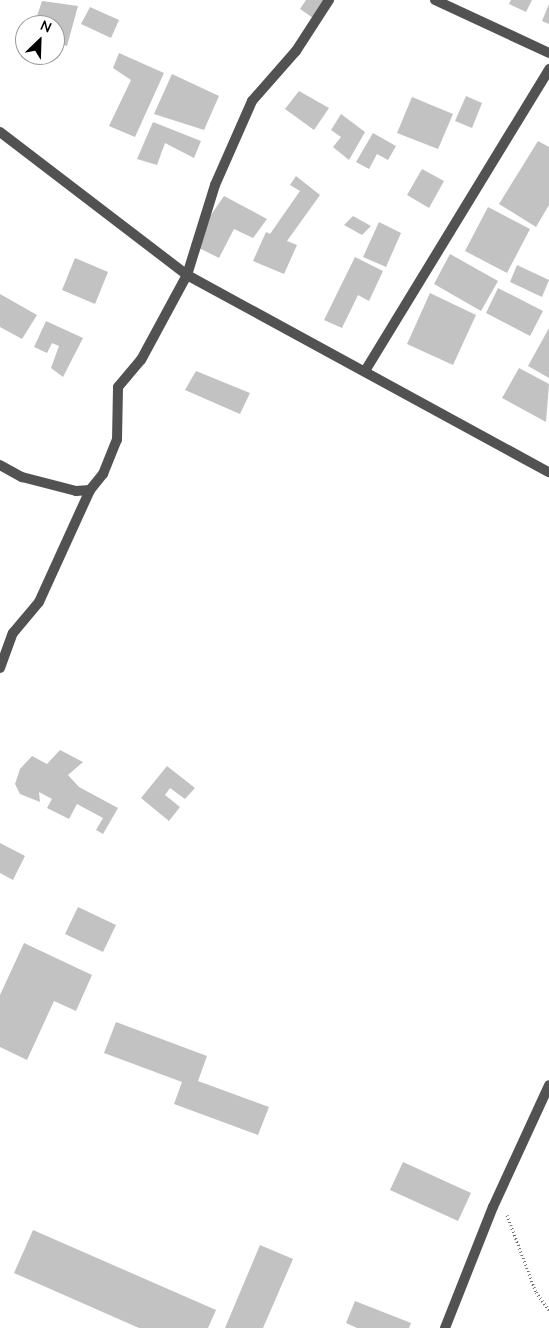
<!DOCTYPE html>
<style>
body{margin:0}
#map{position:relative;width:549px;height:1328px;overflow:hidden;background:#fff;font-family:"Nunito Sans",sans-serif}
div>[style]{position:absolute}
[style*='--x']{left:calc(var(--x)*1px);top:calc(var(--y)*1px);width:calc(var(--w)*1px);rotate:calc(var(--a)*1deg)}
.building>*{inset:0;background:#c2c2c2}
.path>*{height:3px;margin-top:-1.5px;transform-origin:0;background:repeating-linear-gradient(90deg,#747474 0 1px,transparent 0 3.5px)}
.minor>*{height:10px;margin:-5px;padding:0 5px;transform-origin:5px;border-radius:5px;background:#525252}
span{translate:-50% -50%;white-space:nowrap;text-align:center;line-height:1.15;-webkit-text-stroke:5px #fff;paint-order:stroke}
.north{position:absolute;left:15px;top:15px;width:50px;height:50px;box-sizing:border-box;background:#fff;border:1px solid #999;border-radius:50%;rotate:24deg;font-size:14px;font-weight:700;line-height:20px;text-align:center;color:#000}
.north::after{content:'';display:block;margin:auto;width:18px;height:22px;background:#000;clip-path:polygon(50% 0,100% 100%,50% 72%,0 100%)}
</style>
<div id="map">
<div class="building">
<i style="clip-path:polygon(306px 0,324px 0,313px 18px,300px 9px)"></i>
<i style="clip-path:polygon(511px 0,532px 0,526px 12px,509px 4px)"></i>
<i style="clip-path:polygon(42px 1px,78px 6px,67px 46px,55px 43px,55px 25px,35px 22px)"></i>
<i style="clip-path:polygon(549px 4px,549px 24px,542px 21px)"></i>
<i style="clip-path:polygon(90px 7px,119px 20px,111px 38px,81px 24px)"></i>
<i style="clip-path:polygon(119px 53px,164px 73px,135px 137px,109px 126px,131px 80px,113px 68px)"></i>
<i style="clip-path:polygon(172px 74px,219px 96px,204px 130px,154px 114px)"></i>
<i style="clip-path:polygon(299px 91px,329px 108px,314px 130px,285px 109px)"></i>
<i style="clip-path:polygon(466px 96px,482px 103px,472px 128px,455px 121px)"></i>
<i style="clip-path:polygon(412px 97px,453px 114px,438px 149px,397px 133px)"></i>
<i style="clip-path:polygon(341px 114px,365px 132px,349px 160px,333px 147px,341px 137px,331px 130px)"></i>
<i style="clip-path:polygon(153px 122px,201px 141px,194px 158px,165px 143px,157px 165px,137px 159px)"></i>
<i style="clip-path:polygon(373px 133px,396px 146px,388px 160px,377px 154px,369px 169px,356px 162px)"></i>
<i style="clip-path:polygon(538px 141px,549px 147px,549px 205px,536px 227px,499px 204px)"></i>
<i style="clip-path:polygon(422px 169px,444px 181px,429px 208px,407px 195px)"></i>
<i style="clip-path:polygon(296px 176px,320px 195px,287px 241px,297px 245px,284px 274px,253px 261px,266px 232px,270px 234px,300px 191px,290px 185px)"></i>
<i style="clip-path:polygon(224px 196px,267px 219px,253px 238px,234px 229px,219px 258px,191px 244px)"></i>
<i style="clip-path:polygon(488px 207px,530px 229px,507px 273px,465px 251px)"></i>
<i style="clip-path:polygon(353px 216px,371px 226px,362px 235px,344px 225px)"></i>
<i style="clip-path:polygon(379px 222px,401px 233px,386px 267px,363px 257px)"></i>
<i style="clip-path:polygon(450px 254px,498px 281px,481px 311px,434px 284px)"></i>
<i style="clip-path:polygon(355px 257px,383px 271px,369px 301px,358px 295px,342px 328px,324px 320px)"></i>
<i style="clip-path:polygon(75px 258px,108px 272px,95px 304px,62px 290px)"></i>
<i style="clip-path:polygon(517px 265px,549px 280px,542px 297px,510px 282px)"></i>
<i style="clip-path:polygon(498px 288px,543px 311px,530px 336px,486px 313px)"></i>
<i style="clip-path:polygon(430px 293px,476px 315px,453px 365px,407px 344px)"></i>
<i style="clip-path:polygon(0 294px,37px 315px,22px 339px,0 327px)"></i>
<i style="clip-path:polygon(46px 321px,83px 338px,63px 377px,51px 368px,59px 346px,52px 343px,47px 353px,34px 347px)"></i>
<i style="clip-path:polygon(549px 328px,549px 378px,528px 366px)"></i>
<i style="clip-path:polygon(519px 368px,549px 384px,546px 422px,502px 398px)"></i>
<i style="clip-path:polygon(196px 371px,250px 393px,240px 414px,185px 390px)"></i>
<i style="clip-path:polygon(60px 750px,83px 762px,68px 775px,79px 787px,118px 808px,103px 834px,96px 830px,103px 818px,77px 804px,69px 819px,47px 808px,52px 799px,39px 792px,40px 802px,20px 794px,15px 784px,20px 769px,32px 756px,47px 764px)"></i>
<i style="clip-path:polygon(167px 766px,195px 788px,185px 799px,170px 788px,165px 795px,180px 807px,169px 821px,141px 798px)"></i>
<i style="clip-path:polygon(0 843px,25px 856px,13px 880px,0 873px)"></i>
<i style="clip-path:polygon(78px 907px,116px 925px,103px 952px,65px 934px)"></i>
<i style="clip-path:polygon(24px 943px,92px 975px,76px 1011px,54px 1001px,27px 1060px,0 1047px,0 995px)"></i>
<i style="clip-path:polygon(116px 1022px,207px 1056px,198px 1081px,269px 1107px,258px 1135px,174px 1104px,182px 1082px,104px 1053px)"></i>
<i style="clip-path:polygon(403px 1162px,471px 1193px,458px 1221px,390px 1190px)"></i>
<i style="clip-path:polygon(33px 1230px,216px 1310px,208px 1328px,139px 1328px,14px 1273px)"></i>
<i style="clip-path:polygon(260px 1245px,293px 1259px,263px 1328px,225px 1328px)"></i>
<i style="clip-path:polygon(355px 1301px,411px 1323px,409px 1328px,357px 1328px,346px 1323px)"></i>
</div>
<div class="path">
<i style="--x:507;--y:1215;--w:82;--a:69.4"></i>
<i style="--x:536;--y:1292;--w:22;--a:54"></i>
</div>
<div class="minor">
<i style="--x:435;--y:0;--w:126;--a:24.9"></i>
<i style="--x:0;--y:132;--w:235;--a:37.4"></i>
<i style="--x:187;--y:275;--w:412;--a:28.6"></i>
<i style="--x:365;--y:371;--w:354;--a:-58.6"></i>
<i style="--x:0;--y:465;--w:25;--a:29"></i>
<i style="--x:22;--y:477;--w:56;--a:14.5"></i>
<i style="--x:76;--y:491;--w:14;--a:-4"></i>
<i style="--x:0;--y:668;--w:37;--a:-70"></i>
<i style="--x:13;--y:633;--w:40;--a:-50"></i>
<i style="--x:39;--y:602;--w:123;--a:-65.5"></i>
<i style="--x:90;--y:490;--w:21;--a:-51"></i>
<i style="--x:103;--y:474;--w:37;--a:-68"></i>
<i style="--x:117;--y:440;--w:53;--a:-88.9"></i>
<i style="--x:118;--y:387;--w:35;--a:-50"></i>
<i style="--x:141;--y:360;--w:97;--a:-61.6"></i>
<i style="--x:187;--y:275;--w:94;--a:-72.7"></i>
<i style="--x:215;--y:185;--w:92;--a:-66.2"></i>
<i style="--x:252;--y:101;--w:67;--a:-48.7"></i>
<i style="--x:296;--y:51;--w:61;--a:-57.1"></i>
<i style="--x:445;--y:1328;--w:130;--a:-68.4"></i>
<i style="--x:493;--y:1207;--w:134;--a:-65.3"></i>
</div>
<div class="north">N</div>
</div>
